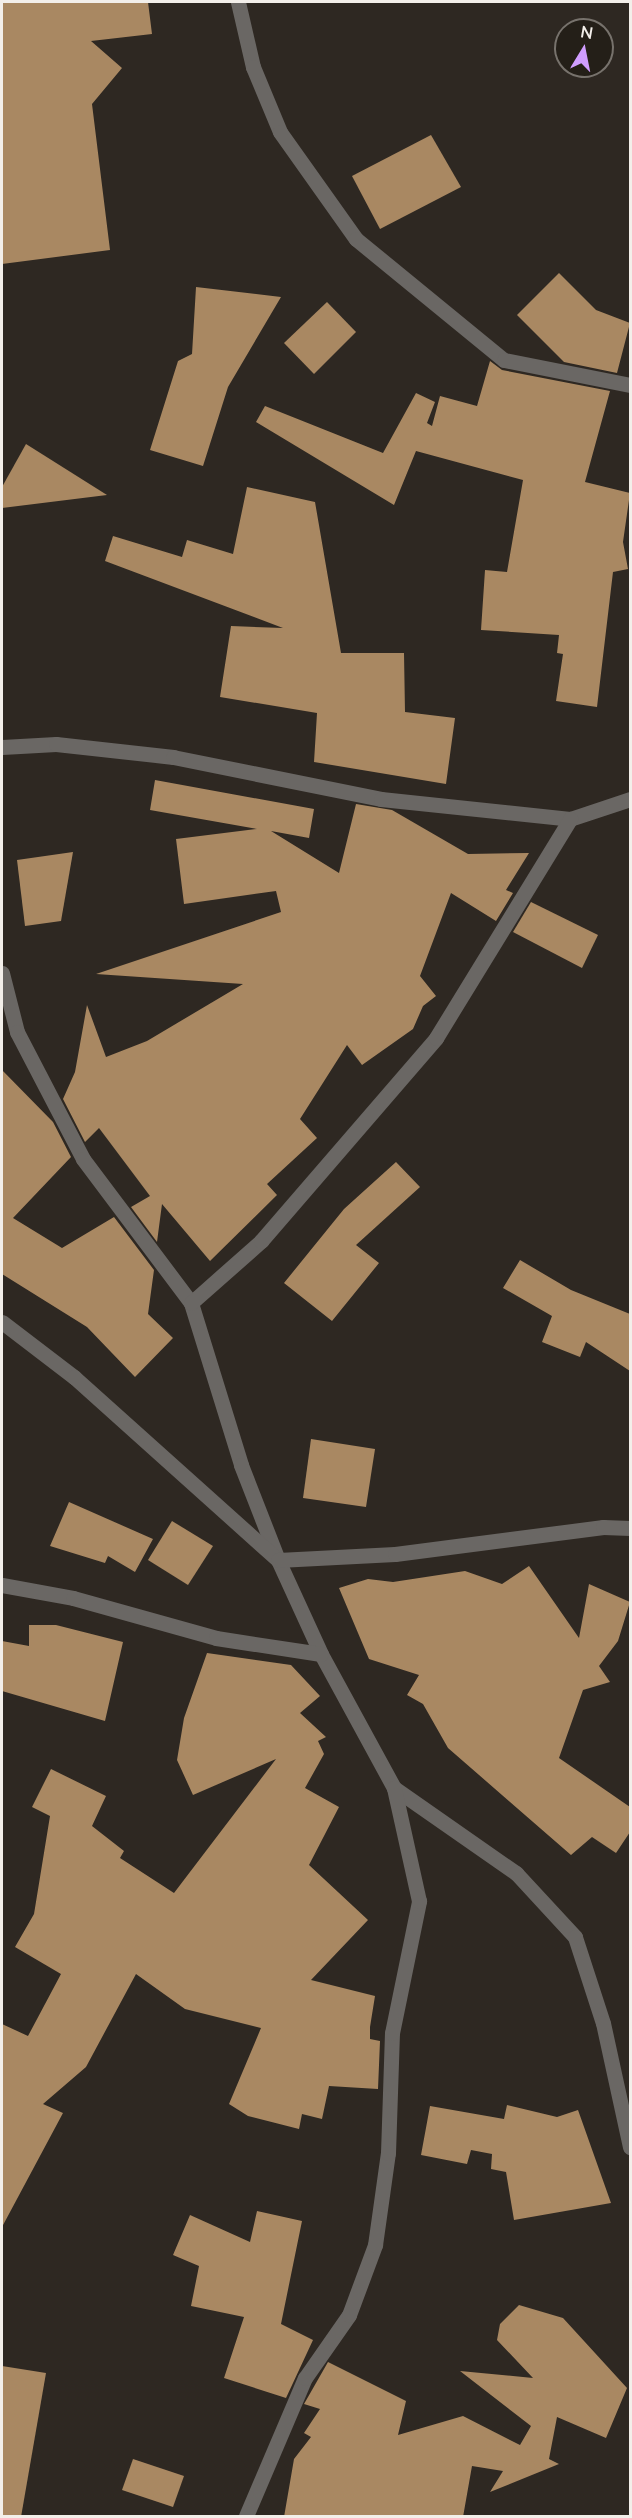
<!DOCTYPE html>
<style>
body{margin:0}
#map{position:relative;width:632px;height:2518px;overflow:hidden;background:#2e2822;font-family:Lato,sans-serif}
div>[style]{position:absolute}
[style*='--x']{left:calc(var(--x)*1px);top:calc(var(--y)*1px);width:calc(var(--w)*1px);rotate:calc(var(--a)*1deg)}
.building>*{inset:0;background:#a98862}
.minor>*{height:15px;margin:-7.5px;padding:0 7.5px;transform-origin:7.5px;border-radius:7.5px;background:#6a6764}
span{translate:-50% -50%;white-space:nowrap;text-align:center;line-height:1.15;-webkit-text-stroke:6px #241f18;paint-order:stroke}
.frame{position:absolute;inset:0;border:3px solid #f3efea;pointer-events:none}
.north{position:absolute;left:554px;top:18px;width:60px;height:60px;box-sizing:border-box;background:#241f18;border:2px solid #77726c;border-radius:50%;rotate:10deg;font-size:16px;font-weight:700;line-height:24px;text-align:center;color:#f3efea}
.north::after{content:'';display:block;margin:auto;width:21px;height:27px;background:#d09dff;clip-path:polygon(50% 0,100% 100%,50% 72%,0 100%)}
</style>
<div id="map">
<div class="building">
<i style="clip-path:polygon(2px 2px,148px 2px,152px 34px,91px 41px,122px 68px,92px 104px,110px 250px,2px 264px)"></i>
<i style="clip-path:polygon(431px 135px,461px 187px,380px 229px,352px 176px)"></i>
<i style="clip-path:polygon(559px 273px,596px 310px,630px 323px,617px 373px,564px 362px,517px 315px)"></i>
<i style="clip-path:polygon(196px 287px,281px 297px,228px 387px,203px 466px,150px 450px,178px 361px,192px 354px)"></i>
<i style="clip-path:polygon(327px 302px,356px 332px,314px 374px,284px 343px)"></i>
<i style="clip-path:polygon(490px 361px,502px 370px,610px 391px,585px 482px,630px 493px,623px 542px,628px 569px,613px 572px,597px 707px,556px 701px,563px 654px,557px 653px,559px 635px,481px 630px,485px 570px,507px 572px,523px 480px,416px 451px,394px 505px,256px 422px,265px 406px,383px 453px,416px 393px,435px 402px,427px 423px,432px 426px,440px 396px,477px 406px)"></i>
<i style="clip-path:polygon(26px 444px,107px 495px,2px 508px,2px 487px)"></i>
<i style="clip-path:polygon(247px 487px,315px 502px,341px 653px,404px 653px,405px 712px,455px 718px,446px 784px,314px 762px,317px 713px,220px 697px,231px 626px,283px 628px,105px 561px,113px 536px,182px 557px,187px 540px,233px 554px)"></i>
<i style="clip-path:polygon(155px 780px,314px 809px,309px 838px,271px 831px,339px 873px,356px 804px,392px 810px,468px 854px,529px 853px,506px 890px,513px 893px,496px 921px,451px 893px,420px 976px,436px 996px,423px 1006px,413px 1029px,362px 1065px,347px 1045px,300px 1119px,317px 1138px,267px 1184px,277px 1195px,210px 1261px,162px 1204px,157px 1242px,131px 1207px,150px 1196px,99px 1128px,85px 1142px,63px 1099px,75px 1072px,87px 1005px,106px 1057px,147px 1041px,243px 984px,96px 974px,281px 912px,276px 891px,184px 904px,176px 839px,257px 829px,150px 810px)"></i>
<i style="clip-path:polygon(73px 852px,61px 921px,25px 926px,17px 860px)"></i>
<i style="clip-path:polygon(531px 902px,598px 935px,582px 968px,513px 932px)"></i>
<i style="clip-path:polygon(2px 1070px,53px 1122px,71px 1157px,13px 1218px,62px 1248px,114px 1217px,154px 1270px,148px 1314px,173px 1338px,135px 1377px,87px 1327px,2px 1274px)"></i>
<i style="clip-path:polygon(396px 1162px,420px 1187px,356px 1245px,379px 1263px,332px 1321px,284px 1283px,344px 1209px)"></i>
<i style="clip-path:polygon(520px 1260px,571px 1290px,630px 1314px,630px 1371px,586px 1342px,580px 1357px,542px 1342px,552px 1316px,503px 1288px)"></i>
<i style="clip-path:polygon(311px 1439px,375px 1449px,366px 1507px,303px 1498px)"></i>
<i style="clip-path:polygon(69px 1502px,153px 1539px,135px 1572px,108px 1556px,105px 1563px,50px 1546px)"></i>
<i style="clip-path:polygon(172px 1521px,213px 1546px,188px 1585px,148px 1560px)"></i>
<i style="clip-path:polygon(529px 1566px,579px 1638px,589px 1584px,630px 1602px,618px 1641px,599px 1666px,610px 1682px,583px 1690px,559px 1758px,630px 1807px,630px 1832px,616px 1853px,592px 1837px,571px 1855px,448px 1748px,423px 1704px,407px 1695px,419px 1675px,369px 1659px,339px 1588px,368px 1579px,393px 1582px,465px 1571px,502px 1584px)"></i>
<i style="clip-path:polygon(29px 1625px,56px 1625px,123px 1642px,105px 1721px,2px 1691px,2px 1641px,29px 1646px)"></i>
<i style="clip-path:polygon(207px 1653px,291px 1665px,320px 1696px,300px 1713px,326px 1737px,318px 1741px,324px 1754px,305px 1788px,339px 1807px,309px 1865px,368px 1920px,311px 1980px,375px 1996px,370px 2027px,370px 2039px,380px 2041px,378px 2089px,329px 2086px,322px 2119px,302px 2114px,299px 2129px,248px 2116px,229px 2104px,261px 2028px,185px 2009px,136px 1974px,86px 2067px,43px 2104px,63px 2113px,2px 2227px,2px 2024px,28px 2036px,61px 1974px,15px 1947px,34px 1914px,50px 1816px,32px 1807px,51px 1769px,106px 1796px,92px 1826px,124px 1851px,120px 1858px,174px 1893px,276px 1759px,193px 1795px,177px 1760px,184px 1718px)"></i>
<i style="clip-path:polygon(507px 2105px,557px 2117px,578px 2110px,611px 2203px,514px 2220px,506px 2172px,491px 2169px,492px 2154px,471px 2150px,467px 2164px,421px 2155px,430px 2106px,504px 2119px)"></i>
<i style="clip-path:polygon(257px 2211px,302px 2221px,281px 2324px,313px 2340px,286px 2398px,224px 2378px,244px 2317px,191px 2306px,199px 2266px,173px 2255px,190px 2215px,250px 2242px)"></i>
<i style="clip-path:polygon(519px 2305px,563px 2318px,627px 2388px,606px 2438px,557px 2417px,549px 2459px,559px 2464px,490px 2492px,503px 2471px,472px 2466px,463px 2517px,284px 2517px,294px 2459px,311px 2437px,304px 2433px,320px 2409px,304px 2404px,328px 2362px,406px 2401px,398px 2435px,463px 2416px,520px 2445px,531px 2426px,460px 2371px,533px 2378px,497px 2340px,500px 2324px)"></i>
<i style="clip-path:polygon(2px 2366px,46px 2373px,21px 2517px,2px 2517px)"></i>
<i style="clip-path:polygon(133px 2459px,184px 2476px,173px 2507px,122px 2490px)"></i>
</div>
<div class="minor">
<i style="--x:238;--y:2;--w:67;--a:77"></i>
<i style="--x:253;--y:67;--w:70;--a:67.4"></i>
<i style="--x:280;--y:132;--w:131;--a:54.6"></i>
<i style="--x:356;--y:239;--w:191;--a:39.3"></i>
<i style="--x:504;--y:360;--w:128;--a:11.2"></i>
<i style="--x:2;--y:747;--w:54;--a:-3.2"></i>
<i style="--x:56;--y:744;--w:118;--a:6.3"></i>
<i style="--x:173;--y:757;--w:212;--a:11.4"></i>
<i style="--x:381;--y:799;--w:190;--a:6"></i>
<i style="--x:570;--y:819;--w:63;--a:-18.4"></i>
<i style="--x:2;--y:973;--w:61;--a:75.7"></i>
<i style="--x:17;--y:1032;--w:143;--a:62.5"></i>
<i style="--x:83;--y:1159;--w:180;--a:53.1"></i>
<i style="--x:191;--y:1303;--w:170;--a:72.8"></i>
<i style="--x:241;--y:1465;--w:102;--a:68.7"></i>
<i style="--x:278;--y:1560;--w:103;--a:65.4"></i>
<i style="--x:321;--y:1654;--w:153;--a:61.4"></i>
<i style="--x:394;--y:1788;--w:149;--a:34.9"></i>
<i style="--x:516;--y:1873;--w:87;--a:47.3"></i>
<i style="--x:575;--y:1937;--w:90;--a:72"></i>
<i style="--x:603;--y:2023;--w:127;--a:77.7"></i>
<i style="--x:191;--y:1303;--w:94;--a:-41.5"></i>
<i style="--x:261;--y:1241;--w:268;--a:-49.2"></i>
<i style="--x:436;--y:1038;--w:257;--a:-58.5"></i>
<i style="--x:2;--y:1322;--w:91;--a:37.4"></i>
<i style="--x:74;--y:1377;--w:274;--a:41.9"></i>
<i style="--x:278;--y:1560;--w:117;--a:-2.9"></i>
<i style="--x:395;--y:1554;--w:210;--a:-7.4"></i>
<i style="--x:603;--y:1527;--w:27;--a:2"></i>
<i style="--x:2;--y:1585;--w:72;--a:10.4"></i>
<i style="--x:73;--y:1598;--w:148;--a:15.6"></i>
<i style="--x:216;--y:1638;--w:106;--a:8.7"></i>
<i style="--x:246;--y:2516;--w:150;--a:-66.9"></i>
<i style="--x:305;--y:2378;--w:77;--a:-55.1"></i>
<i style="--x:349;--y:2315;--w:75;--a:-69.6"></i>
<i style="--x:375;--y:2245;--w:93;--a:-82"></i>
<i style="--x:388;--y:2153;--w:120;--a:-88.1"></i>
<i style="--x:392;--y:2033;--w:135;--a:-78.4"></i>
<i style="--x:419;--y:1901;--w:116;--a:-102.5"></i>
</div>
<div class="frame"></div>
<div class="north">N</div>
</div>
